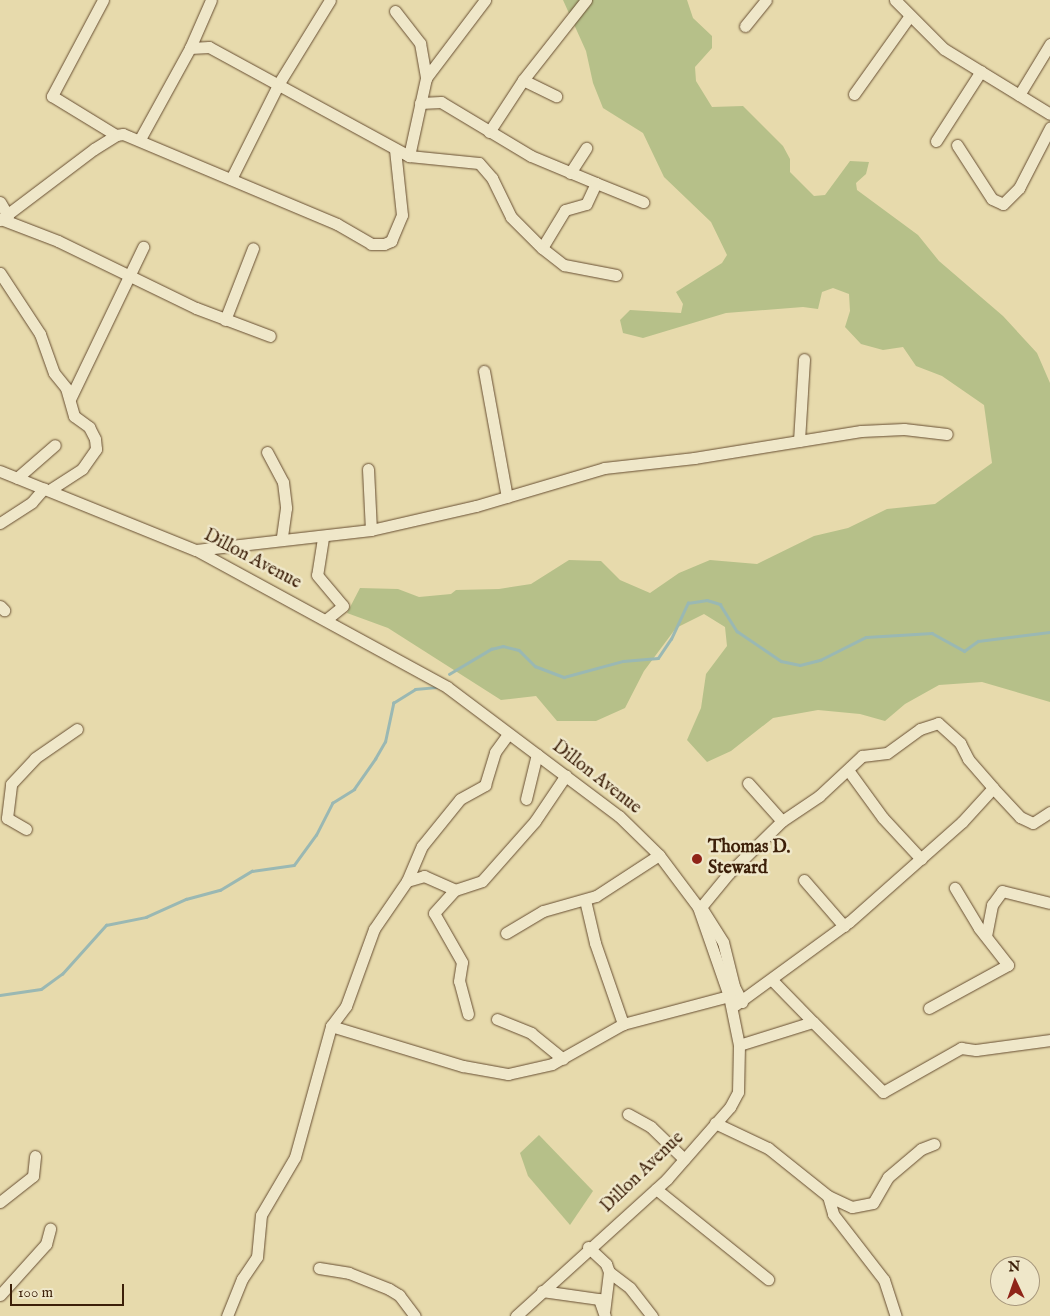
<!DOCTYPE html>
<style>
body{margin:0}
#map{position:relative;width:1050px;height:1316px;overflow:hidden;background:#e7daac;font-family:"IM FELL English",serif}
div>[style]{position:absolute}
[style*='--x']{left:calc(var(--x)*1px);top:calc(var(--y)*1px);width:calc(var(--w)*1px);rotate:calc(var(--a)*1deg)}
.green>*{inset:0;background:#b6c089}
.stream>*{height:2.5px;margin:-1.25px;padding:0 1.25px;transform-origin:1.25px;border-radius:1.25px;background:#9ab8b3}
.roads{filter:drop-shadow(0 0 1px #674e32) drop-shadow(0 0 1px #674e32)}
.minor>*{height:11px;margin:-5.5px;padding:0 5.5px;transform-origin:5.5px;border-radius:5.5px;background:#efe7c9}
.dots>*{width:14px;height:14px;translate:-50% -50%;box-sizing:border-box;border:2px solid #efe7c9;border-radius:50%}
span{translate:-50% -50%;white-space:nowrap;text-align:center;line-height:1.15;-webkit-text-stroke:5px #efe7c9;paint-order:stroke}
.street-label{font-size:18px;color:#3c1f09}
.poi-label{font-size:18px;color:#3c1f09;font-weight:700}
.left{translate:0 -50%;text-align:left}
.north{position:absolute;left:990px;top:1256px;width:50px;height:50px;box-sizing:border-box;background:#efe7c9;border:1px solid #a7977c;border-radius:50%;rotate:357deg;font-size:14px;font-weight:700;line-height:20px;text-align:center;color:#3c1f09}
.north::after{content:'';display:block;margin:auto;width:18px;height:22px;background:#8f2418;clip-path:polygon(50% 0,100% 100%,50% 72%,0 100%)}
.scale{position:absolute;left:10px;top:1284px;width:114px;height:22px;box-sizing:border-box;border:2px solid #3c1f09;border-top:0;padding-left:6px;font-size:15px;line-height:18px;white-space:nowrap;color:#3c1f09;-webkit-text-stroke:4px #efe7c9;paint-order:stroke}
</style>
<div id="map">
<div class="green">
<i style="clip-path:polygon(563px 0,687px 0,693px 18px,712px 36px,712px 48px,695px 67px,696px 81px,712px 107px,743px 106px,783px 146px,790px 159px,790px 172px,814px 196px,825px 195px,850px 161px,869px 162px,866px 174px,856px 183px,857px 190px,918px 235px,939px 261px,1003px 316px,1037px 353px,1050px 383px,1050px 702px,982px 682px,939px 685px,905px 704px,885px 721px,860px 714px,818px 710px,773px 718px,731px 751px,707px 762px,687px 740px,701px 708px,706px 674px,727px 646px,725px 627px,704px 614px,676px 628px,644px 671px,625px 708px,596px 721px,557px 721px,536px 696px,501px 700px,388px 628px,347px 613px,360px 588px,398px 589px,419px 597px,451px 594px,456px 590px,499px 589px,531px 584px,569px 560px,601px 561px,620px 580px,650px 593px,679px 573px,710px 560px,757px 564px,814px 536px,848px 528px,887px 509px,935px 504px,992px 463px,984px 405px,942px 376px,916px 366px,903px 347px,883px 350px,861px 344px,845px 327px,850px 311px,849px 294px,833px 288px,822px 292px,818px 309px,803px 307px,726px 313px,643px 338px,623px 333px,620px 320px,630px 310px,681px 313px,683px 304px,676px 292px,722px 263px,727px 255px,711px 222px,664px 177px,643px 133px,603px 108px,593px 83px,586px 51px)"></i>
<i style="clip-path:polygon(539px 1135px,593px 1191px,570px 1225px,528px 1176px,520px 1153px)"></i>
</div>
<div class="stream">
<i style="--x:449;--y:674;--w:49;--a:-30.8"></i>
<i style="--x:491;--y:649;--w:12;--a:-14"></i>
<i style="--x:503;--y:646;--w:16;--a:14"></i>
<i style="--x:519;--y:650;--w:23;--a:45"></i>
<i style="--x:535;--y:666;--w:31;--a:21"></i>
<i style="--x:564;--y:677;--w:61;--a:-15.2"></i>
<i style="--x:623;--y:661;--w:35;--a:-5"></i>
<i style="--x:658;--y:658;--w:23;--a:-56"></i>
<i style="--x:671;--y:639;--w:40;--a:-65"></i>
<i style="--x:688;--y:603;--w:19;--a:-9"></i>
<i style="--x:707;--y:600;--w:14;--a:17"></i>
<i style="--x:720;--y:604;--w:32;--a:58"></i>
<i style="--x:737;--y:631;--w:53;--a:34.3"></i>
<i style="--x:781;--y:661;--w:19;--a:12"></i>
<i style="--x:800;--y:665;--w:21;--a:-14"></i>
<i style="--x:820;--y:660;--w:51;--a:-26.6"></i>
<i style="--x:866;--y:637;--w:66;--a:-3.5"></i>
<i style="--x:932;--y:633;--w:37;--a:29"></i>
<i style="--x:964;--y:651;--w:17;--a:-36"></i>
<i style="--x:978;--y:641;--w:73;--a:-7.1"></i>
<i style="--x:0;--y:995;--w:41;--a:-8.3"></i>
<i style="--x:41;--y:989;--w:26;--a:-36"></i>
<i style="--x:62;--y:974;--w:66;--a:-48.1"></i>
<i style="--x:106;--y:925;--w:41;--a:-11.3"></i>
<i style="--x:146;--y:917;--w:44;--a:-24.2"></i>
<i style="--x:186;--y:899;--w:35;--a:-15"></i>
<i style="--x:220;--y:890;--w:37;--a:-31"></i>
<i style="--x:252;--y:871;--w:42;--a:-8.1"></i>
<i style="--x:294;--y:865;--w:37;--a:-54"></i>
<i style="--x:316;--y:835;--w:36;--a:-63"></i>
<i style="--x:332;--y:803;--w:26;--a:-32"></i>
<i style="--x:354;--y:789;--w:37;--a:-55"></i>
<i style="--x:375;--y:759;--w:20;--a:-60"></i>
<i style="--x:385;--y:742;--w:40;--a:-78"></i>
<i style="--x:393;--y:703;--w:26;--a:-32"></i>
<i style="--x:415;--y:689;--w:21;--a:-5"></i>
</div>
<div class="roads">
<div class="minor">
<i style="--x:103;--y:0;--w:109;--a:118"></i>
<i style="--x:52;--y:96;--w:75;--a:31.4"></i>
<i style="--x:895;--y:0;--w:69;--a:45"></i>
<i style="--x:944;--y:49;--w:124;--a:31.5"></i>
<i style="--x:395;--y:11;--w:41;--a:52"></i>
<i style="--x:420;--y:43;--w:36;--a:80"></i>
<i style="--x:745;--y:26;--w:33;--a:-51"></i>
<i style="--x:190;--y:48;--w:52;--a:-66.4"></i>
<i style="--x:523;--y:80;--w:37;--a:26"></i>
<i style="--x:854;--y:94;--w:95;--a:-54.5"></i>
<i style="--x:1019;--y:95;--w:60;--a:-58.7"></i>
<i style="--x:420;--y:103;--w:21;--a:-3"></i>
<i style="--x:441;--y:102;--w:105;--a:31"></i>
<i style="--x:531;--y:156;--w:70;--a:22.6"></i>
<i style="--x:596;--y:183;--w:23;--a:115"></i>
<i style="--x:586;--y:204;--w:22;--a:164"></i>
<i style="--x:565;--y:210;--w:44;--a:121.2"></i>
<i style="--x:489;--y:132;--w:62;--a:-56.8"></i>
<i style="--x:523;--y:80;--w:102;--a:-51.8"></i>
<i style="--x:140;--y:139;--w:104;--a:-61.2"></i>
<i style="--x:190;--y:48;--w:19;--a:-3"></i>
<i style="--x:209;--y:47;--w:228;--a:28.6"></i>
<i style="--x:409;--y:156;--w:70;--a:5.7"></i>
<i style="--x:479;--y:163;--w:20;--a:49"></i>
<i style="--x:492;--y:178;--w:43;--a:64"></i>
<i style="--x:511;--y:217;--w:44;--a:45"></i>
<i style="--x:542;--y:248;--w:28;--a:38"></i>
<i style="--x:564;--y:265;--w:53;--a:10.9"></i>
<i style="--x:936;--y:141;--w:83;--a:-57.3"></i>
<i style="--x:957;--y:145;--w:64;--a:57.1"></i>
<i style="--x:992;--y:199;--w:12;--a:24"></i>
<i style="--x:1003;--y:204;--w:23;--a:-45"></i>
<i style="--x:1019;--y:188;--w:68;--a:-62.7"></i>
<i style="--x:409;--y:156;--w:80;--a:-77.7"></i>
<i style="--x:426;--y:78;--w:98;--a:-52.9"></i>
<i style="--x:570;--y:173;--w:30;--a:-57"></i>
<i style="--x:231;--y:179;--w:107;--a:-63.4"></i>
<i style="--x:279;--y:83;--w:97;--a:-58.4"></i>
<i style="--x:596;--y:183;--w:51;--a:22"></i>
<i style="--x:0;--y:202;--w:16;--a:60"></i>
<i style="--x:1;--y:219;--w:61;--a:21.1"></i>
<i style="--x:58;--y:241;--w:153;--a:25.9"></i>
<i style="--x:196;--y:308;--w:79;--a:20.7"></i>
<i style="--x:0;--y:220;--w:118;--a:-37.1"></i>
<i style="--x:94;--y:149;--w:26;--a:-32"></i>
<i style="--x:116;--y:135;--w:7;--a:-8"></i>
<i style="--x:123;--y:134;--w:232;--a:22.8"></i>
<i style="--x:337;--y:224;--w:39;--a:30"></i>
<i style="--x:371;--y:244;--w:13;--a:0"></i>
<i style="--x:384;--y:244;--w:8;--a:-23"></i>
<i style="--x:391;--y:241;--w:28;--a:-67"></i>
<i style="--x:402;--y:215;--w:66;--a:-96.1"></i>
<i style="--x:0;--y:273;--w:73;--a:56.7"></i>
<i style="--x:40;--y:334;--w:41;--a:70.3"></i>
<i style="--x:54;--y:373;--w:19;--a:51"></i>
<i style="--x:66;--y:388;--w:29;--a:74"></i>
<i style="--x:74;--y:416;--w:19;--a:36"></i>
<i style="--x:89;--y:427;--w:13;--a:63"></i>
<i style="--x:95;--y:439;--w:10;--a:84"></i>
<i style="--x:96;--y:449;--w:24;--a:125"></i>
<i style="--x:82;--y:469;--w:38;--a:147"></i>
<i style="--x:225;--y:320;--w:77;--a:-68.7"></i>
<i style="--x:484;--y:371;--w:128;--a:79.7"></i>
<i style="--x:70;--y:399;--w:169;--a:-64.3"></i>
<i style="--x:799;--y:441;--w:82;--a:-86.5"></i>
<i style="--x:267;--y:452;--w:34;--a:62"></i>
<i style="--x:283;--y:482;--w:26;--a:83"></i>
<i style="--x:286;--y:508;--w:30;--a:98"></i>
<i style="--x:368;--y:469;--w:61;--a:87.2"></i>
<i style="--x:0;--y:471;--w:211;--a:22"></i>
<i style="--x:196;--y:550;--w:286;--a:28.6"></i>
<i style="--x:447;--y:687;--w:215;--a:36.9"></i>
<i style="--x:619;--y:816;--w:56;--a:44.3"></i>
<i style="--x:659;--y:855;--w:65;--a:53.1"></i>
<i style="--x:698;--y:907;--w:94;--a:70.8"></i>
<i style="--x:729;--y:996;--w:50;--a:78.5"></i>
<i style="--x:739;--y:1045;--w:47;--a:91.2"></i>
<i style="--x:738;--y:1092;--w:17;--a:118"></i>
<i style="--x:730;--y:1107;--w:96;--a:131.2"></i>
<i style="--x:667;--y:1179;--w:204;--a:137.8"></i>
<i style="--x:17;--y:478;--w:50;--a:-41"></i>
<i style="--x:0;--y:523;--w:38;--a:-33"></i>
<i style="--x:32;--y:502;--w:18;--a:-49"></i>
<i style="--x:323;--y:538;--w:37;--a:99"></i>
<i style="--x:317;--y:575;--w:40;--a:50"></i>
<i style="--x:343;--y:606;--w:22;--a:141"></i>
<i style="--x:196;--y:550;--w:176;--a:-6.5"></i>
<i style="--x:371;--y:530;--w:108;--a:-12.9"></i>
<i style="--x:476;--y:506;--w:134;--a:-16.5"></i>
<i style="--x:604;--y:468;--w:91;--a:-6.3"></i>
<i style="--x:694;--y:458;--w:169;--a:-9.2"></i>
<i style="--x:861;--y:431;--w:43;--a:-2.7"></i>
<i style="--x:904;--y:429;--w:43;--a:6.6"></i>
<i style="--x:0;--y:606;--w:6;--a:45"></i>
<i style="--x:848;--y:770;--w:59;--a:53.9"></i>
<i style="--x:883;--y:818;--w:56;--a:47.2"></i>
<i style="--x:748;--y:783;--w:51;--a:48.2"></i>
<i style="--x:526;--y:799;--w:46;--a:-76.3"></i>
<i style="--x:26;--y:829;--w:22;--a:-150"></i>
<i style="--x:7;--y:818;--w:34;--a:-83"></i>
<i style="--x:11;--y:784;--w:35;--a:-47"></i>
<i style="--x:35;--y:758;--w:51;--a:-34.6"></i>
<i style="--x:804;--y:880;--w:61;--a:49"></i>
<i style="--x:407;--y:881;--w:38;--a:-67"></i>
<i style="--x:422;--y:846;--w:60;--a:-51"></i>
<i style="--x:460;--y:799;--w:29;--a:-29"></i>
<i style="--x:485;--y:785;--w:34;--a:-73"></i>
<i style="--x:495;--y:752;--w:22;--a:-54"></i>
<i style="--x:585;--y:900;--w:44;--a:76.9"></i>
<i style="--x:595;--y:943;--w:86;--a:70.9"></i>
<i style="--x:506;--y:933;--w:43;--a:-30.7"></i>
<i style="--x:543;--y:911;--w:55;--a:-15.8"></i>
<i style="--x:596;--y:896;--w:75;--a:-33.1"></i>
<i style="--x:986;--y:936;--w:32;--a:-79"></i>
<i style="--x:992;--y:905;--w:17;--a:-54"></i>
<i style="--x:1002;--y:891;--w:49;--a:14"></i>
<i style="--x:772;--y:980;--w:59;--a:45.7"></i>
<i style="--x:742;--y:1002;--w:18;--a:-117"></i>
<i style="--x:734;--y:986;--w:45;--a:-104"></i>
<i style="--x:723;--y:942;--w:41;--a:-122.2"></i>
<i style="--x:701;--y:907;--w:44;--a:-50.5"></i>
<i style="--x:729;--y:873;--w:74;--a:-44.5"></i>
<i style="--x:782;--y:821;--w:45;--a:-34"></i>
<i style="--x:819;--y:796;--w:59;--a:-42.9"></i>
<i style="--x:862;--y:756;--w:25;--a:-7"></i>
<i style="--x:887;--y:753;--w:41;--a:-36"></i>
<i style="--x:920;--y:729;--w:19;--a:-18"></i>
<i style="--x:938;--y:723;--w:30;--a:42"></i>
<i style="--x:960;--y:743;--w:18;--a:63"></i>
<i style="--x:968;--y:759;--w:38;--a:49"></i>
<i style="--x:735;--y:1005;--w:141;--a:-36.1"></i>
<i style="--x:849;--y:922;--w:151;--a:-41.5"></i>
<i style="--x:962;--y:822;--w:46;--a:-47.6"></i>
<i style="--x:993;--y:788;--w:40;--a:47"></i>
<i style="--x:1020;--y:817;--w:14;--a:25"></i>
<i style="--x:1033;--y:823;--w:20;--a:-33"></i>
<i style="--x:929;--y:1008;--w:90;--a:-28.6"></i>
<i style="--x:1008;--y:965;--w:47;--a:-128.1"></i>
<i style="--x:979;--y:928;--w:47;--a:-121"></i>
<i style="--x:468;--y:1014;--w:34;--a:-105"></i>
<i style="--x:459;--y:981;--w:19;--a:-81"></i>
<i style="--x:462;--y:962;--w:56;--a:-119.7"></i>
<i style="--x:434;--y:913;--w:31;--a:-48"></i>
<i style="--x:455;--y:890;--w:28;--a:-18"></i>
<i style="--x:482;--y:881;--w:80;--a:-48.5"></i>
<i style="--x:535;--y:821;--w:55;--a:-56"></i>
<i style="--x:497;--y:1019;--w:37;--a:22"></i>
<i style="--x:531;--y:1033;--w:41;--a:39.1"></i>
<i style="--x:331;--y:1026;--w:138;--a:16.9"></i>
<i style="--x:463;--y:1066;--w:46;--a:10.1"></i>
<i style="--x:508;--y:1074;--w:45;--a:-12.8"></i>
<i style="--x:552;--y:1064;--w:81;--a:-29.4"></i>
<i style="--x:623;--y:1024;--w:110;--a:-14.8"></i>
<i style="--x:739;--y:1045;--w:77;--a:-17.3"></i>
<i style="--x:813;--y:1022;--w:99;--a:45"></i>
<i style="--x:883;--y:1092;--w:90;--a:-29.4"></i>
<i style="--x:961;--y:1048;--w:15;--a:8"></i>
<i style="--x:976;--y:1050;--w:75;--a:-7.7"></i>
<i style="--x:628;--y:1114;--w:26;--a:29"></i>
<i style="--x:651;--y:1127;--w:46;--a:44.1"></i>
<i style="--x:715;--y:1123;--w:59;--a:25.3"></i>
<i style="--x:768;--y:1148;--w:77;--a:38.7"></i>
<i style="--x:828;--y:1196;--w:19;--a:74"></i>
<i style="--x:833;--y:1214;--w:83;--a:52.3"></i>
<i style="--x:884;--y:1280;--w:38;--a:72"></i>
<i style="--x:656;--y:1189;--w:144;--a:38.8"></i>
<i style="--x:828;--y:1196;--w:26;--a:25"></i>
<i style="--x:852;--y:1207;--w:21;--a:-11"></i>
<i style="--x:873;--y:1203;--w:30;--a:-60"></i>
<i style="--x:888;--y:1177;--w:43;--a:-40.3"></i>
<i style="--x:921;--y:1149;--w:14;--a:-21"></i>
<i style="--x:0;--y:1202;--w:42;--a:-38.2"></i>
<i style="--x:33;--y:1176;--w:20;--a:-84"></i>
<i style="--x:588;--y:1247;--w:25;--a:43"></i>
<i style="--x:606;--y:1264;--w:9;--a:69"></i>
<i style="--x:609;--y:1272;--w:38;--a:97"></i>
<i style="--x:319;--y:1268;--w:30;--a:9"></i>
<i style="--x:349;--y:1273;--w:43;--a:21.8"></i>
<i style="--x:389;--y:1289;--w:12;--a:31"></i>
<i style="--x:399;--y:1295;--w:26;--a:53"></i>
<i style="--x:609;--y:1272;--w:26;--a:37"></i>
<i style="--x:630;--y:1288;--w:36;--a:52"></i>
<i style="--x:542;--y:1291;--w:58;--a:8"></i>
<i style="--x:599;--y:1299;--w:18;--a:71"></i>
<i style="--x:0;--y:1295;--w:69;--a:-48"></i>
<i style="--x:46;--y:1244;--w:16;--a:-75"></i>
<i style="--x:227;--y:1316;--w:40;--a:-68"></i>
<i style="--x:242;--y:1279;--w:27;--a:-56"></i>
<i style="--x:257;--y:1257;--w:42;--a:-84.6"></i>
<i style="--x:261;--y:1215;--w:67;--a:-59.6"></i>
<i style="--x:295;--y:1157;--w:136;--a:-74.6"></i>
<i style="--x:331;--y:1026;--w:25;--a:-53"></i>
<i style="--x:346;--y:1006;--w:82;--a:-70"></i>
<i style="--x:374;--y:929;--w:58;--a:-55.5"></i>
<i style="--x:407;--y:881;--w:18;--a:-16"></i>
<i style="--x:424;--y:876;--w:34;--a:24"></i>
</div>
</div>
<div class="dots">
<i style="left:697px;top:859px;background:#8f2418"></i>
</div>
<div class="street-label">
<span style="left:252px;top:560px;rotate:28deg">Dillon Avenue</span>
<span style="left:596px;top:778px;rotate:38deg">Dillon Avenue</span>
<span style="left:643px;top:1173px;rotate:-44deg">Dillon Avenue</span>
</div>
<div class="poi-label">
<span class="left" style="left:708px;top:859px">Thomas D.<br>Steward</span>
</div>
<div class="north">N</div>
<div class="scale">100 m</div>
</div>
